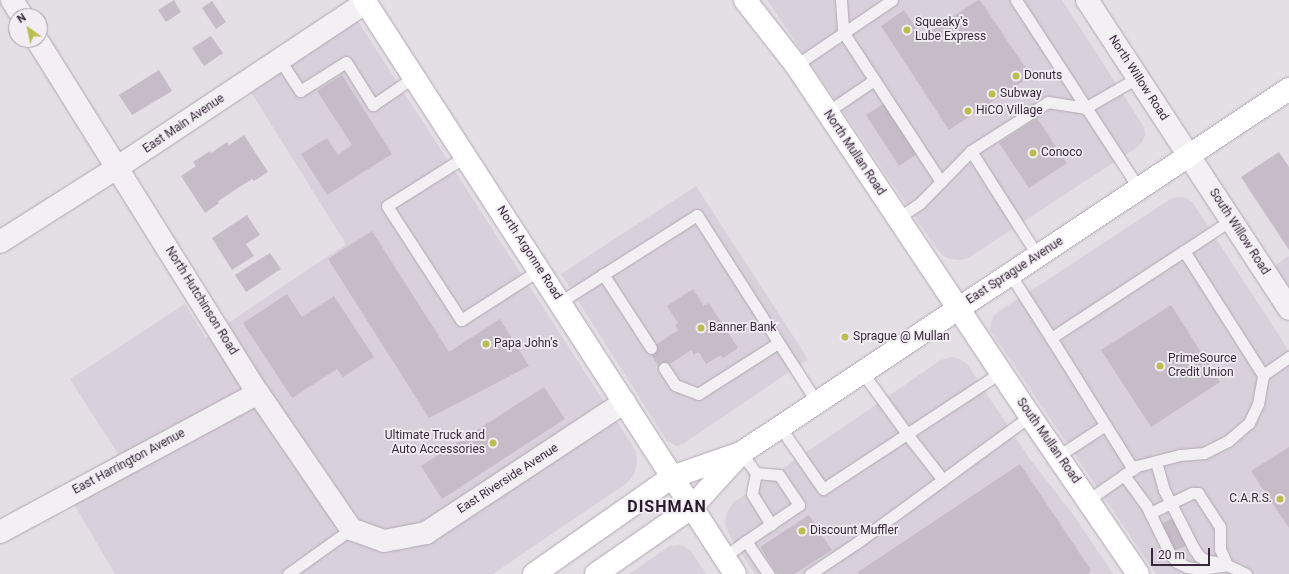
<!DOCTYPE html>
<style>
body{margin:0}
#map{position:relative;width:1289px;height:574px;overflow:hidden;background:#e4dee5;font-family:Roboto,sans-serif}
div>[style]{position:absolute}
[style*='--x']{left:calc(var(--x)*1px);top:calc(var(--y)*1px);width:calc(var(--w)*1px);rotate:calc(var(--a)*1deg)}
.built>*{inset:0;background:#d8d0da}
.building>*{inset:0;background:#c5bcc7}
.roads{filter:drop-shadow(0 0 1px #b0a8b2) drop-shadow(0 0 1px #b0a8b2)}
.service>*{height:11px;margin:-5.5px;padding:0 5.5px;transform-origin:5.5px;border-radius:5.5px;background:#f3f0f4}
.minor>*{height:22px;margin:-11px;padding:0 11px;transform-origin:11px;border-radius:11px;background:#f3f0f4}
.primary>*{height:22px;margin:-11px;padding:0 11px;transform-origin:11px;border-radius:11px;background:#fff}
.dots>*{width:11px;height:11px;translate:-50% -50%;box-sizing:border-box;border:2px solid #f2edf3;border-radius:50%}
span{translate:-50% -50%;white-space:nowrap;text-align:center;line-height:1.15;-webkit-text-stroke:3.5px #f2edf3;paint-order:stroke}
.poi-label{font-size:12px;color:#37293a}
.left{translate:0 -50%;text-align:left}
.right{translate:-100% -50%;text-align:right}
.street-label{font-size:12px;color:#37293a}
.district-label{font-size:16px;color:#281b2b;font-weight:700;letter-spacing:1px}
.north{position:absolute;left:8px;top:8px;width:40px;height:40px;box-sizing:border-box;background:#f2edf3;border:1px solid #a79fa9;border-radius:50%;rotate:327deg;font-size:11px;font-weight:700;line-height:16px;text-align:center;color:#37293a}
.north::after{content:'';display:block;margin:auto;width:14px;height:18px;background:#bbbd50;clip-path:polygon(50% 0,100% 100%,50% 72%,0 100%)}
.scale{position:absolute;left:1151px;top:548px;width:59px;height:18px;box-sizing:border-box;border:2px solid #37293a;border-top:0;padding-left:5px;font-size:12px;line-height:14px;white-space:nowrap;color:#37293a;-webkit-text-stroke:3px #f2edf3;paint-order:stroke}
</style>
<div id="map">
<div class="built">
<i style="clip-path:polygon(767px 0,1062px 0,1144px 127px,1145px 135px,1142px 142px,1136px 148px,968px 258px,960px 260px,950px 259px,942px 255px,936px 248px)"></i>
<i style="clip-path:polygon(346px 3px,636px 451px,637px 463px,634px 474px,627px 483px,493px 574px,115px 574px,64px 487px,118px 454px,70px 379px,185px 304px,206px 338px,346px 244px,239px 73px)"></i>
<i style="clip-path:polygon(696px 186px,808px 359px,683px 444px,677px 446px,667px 441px,561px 274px)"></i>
<i style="clip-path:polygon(1178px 197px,1187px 198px,1193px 203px,1289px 351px,1289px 574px,1156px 574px,990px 330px,993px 316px,1001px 310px,1171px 199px)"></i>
<i style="clip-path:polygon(1289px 256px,1289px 299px,1270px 269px)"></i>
<i style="clip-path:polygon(951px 357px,960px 359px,967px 364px,1029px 458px,1072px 513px,1113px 574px,755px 574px,731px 538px,725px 524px,727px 512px,734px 502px,941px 360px)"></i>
<i style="clip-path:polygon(682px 545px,691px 551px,706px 574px,629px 574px,670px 546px)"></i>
</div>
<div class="building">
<i style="clip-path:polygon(174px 0,181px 12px,166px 22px,158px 10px)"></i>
<i style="clip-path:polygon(978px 0,980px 0,1031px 76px,949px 130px,881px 26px,904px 10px,922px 37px)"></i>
<i style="clip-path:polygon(212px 1px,226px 22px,216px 29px,202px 8px)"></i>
<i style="clip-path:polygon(211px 36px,223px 53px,204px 66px,192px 48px)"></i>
<i style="clip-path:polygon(159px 70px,172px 91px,132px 115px,119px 95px)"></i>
<i style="clip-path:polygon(342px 75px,392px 154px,327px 195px,301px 154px,327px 138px,338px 155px,352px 145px,317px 91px)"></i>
<i style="clip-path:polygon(886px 102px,918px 153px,899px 166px,866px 115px)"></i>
<i style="clip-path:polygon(1037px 118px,1067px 163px,1029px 188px,999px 143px)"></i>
<i style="clip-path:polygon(244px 135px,268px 172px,254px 181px,252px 179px,218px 201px,219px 203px,205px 213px,181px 176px,196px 166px,193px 162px,210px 151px,211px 153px,227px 142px,229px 145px)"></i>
<i style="clip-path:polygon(1279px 152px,1289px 167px,1289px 250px,1241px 177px)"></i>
<i style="clip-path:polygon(247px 215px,260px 235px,246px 244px,254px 256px,232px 270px,212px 238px)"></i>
<i style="clip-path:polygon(372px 231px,449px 352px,500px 319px,529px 366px,429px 418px,328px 259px)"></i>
<i style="clip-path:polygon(270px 253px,281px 269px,246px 292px,235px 275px)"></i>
<i style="clip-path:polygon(693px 289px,704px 306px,709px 303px,738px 348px,723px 358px,721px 355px,706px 364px,699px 352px,694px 355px,691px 350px,661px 370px,648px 350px,678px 330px,675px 325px,678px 323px,667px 306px)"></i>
<i style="clip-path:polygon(287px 294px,302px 317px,334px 296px,374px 357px,343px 377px,337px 369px,292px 398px,243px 323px)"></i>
<i style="clip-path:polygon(1171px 305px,1220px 382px,1151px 427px,1101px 350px)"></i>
<i style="clip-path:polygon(544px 387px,565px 419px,442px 499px,421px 466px)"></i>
<i style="clip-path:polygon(1289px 447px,1289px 528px,1251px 471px)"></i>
<i style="clip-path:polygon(1020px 464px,1091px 570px,1089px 574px,859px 574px,858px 572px)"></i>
<i style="clip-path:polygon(809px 515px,832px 550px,794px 574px,777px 574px,760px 547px)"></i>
<i style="clip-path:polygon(1173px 518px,1187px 545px,1173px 552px,1159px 525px)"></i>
</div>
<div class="roads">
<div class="service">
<i style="--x:841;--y:0;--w:32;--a:86"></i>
<i style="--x:843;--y:32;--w:179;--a:56.8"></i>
<i style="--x:1016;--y:0;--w:225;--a:56.9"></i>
<i style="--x:280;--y:60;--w:37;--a:57"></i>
<i style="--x:300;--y:91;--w:54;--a:-32.2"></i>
<i style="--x:346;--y:62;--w:51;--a:57.9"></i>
<i style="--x:373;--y:105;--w:50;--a:-34.3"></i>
<i style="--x:796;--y:65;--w:116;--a:-34.1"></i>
<i style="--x:827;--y:112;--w:57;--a:-34.2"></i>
<i style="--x:971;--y:151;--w:125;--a:57.5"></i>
<i style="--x:466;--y:156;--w:93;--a:147.7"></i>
<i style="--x:387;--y:206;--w:136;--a:57"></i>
<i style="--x:461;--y:320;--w:93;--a:-32.7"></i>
<i style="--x:898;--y:218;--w:27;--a:-34"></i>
<i style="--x:920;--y:203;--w:73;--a:-45.6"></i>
<i style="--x:971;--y:151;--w:91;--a:-32.5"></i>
<i style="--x:1048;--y:102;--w:37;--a:9"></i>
<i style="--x:1085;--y:108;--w:60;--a:-30"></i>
<i style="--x:1231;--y:220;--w:56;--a:146.6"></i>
<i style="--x:1184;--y:251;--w:147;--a:57.5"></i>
<i style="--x:603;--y:274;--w:88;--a:57"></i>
<i style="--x:1010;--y:274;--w:76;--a:57.4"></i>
<i style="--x:1051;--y:338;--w:159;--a:-33.2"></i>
<i style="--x:560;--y:302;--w:162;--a:-32.4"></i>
<i style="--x:697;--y:215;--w:223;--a:57.4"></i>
<i style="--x:1051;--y:338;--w:155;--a:58"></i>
<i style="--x:664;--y:368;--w:20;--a:57"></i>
<i style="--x:675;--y:385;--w:25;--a:21"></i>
<i style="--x:698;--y:394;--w:95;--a:-32.5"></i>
<i style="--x:862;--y:372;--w:77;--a:54"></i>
<i style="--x:907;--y:434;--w:58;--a:52"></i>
<i style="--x:780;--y:427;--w:75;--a:55.3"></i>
<i style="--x:823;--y:489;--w:213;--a:-33.3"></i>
<i style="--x:741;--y:453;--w:25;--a:53"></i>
<i style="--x:756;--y:473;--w:21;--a:101"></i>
<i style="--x:752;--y:494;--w:36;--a:58"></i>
<i style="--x:1058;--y:456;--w:55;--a:-33.1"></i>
<i style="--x:1156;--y:462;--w:29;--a:74"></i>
<i style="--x:1164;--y:490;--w:66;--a:63"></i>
<i style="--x:1194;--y:549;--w:9;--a:54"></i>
<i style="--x:1199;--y:556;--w:7;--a:34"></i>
<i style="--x:1205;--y:560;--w:15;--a:11"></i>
<i style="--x:756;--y:473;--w:23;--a:5"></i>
<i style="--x:779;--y:475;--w:36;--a:56"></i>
<i style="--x:799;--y:505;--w:64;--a:145.8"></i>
<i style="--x:746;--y:541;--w:40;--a:56"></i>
<i style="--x:1124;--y:475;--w:37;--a:54"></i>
<i style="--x:1146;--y:505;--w:55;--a:63.9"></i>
<i style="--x:1170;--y:554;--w:11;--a:49"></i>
<i style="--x:1177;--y:562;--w:11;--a:27"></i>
<i style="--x:1187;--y:567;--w:13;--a:9"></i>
<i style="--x:1200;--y:569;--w:27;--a:-8"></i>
<i style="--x:1088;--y:500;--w:60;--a:-34.8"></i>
<i style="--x:1137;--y:466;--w:44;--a:-14.3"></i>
<i style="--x:1180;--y:455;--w:24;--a:-5"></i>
<i style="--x:1204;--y:453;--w:27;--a:-27"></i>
<i style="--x:1228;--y:441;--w:28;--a:-41"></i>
<i style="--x:1249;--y:423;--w:21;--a:-65"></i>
<i style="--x:1258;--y:404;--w:29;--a:-80"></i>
<i style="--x:1263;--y:375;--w:32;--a:-35"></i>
<i style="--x:1150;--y:513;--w:47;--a:-25.5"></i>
<i style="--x:1192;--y:493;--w:6;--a:0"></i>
<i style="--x:1198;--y:493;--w:40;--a:57.1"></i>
<i style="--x:1220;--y:527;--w:22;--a:90"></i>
<i style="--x:1220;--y:549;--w:17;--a:66"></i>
<i style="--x:1227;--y:565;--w:21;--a:25"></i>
<i style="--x:724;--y:557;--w:27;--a:-36"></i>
<i style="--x:288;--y:574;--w:77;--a:-35.5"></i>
<i style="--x:810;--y:574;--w:54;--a:-33.7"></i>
<i style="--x:855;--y:544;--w:217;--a:-36.2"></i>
</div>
<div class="minor">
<i style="--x:12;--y:0;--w:19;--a:58"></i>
<i style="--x:1087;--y:0;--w:369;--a:56.8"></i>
<i style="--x:37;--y:40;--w:416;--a:58"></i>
<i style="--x:258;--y:393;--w:165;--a:55.6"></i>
<i style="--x:351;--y:529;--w:35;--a:20"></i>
<i style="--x:384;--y:541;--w:43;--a:-10.8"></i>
<i style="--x:426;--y:533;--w:238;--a:-33.4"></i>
<i style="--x:0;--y:242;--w:140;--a:-32.4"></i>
<i style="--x:118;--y:167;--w:298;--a:-33.6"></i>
<i style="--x:0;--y:532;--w:293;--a:-28.3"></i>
</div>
<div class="primary">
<i style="--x:364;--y:0;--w:683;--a:57.12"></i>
<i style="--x:745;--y:0;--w:83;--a:51.9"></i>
<i style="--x:796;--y:65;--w:422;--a:56.3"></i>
<i style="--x:1030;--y:416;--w:191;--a:55.6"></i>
<i style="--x:534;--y:574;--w:169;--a:-35.1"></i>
<i style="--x:672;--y:477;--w:70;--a:-19.2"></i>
<i style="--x:596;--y:574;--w:116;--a:-34.8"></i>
<i style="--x:691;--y:508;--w:74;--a:-47.7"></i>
<i style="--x:741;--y:453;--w:658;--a:-33.59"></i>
</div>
</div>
<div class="dots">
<i style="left:907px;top:30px;background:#bbbd50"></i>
<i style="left:1016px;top:76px;background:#bbbd50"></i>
<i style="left:992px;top:94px;background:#bbbd50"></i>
<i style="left:968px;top:111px;background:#bbbd50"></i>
<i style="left:1033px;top:153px;background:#bbbd50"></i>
<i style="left:701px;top:328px;background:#bbbd50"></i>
<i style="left:845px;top:337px;background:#bbbd50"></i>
<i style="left:486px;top:344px;background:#bbbd50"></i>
<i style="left:1160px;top:366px;background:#bbbd50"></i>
<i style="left:493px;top:443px;background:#bbbd50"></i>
<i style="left:1280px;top:499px;background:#bbbd50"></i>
<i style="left:802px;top:531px;background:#bbbd50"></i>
</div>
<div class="poi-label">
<span class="left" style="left:915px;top:30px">Squeaky's<br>Lube Express</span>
<span class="left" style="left:1024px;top:76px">Donuts</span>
<span class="left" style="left:1000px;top:94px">Subway</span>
<span class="left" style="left:976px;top:111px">HiCO Village</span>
<span class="left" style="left:1041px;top:153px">Conoco</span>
<span class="left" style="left:709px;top:328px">Banner Bank</span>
<span class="left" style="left:853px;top:337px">Sprague @ Mullan</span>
<span class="left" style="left:494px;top:344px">Papa John's</span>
<span class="left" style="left:1168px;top:366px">PrimeSource<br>Credit Union</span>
<span class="right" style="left:485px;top:443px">Ultimate Truck and<br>Auto Accessories</span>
<span class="right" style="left:1272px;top:499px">C.A.R.S.</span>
<span class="left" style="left:810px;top:531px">Discount Muffler</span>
</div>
<div class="street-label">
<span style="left:1138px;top:78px;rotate:57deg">North Willow Road</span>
<span style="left:184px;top:124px;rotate:-34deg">East Main Avenue</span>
<span style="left:854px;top:153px;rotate:56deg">North Mullan Road</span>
<span style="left:1239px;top:232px;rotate:57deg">South Willow Road</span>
<span style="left:529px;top:253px;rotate:57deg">North Argonne Road</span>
<span style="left:1015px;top:271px;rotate:-33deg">East Sprague Avenue</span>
<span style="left:201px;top:301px;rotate:58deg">North Hutchinson Road</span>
<span style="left:1048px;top:441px;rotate:55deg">South Mullan Road</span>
<span style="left:129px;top:462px;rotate:-28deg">East Harrington Avenue</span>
<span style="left:508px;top:479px;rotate:-33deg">East Riverside Avenue</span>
</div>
<div class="district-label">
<span style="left:667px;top:507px">DISHMAN</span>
</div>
<div class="north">N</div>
<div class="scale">20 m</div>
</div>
